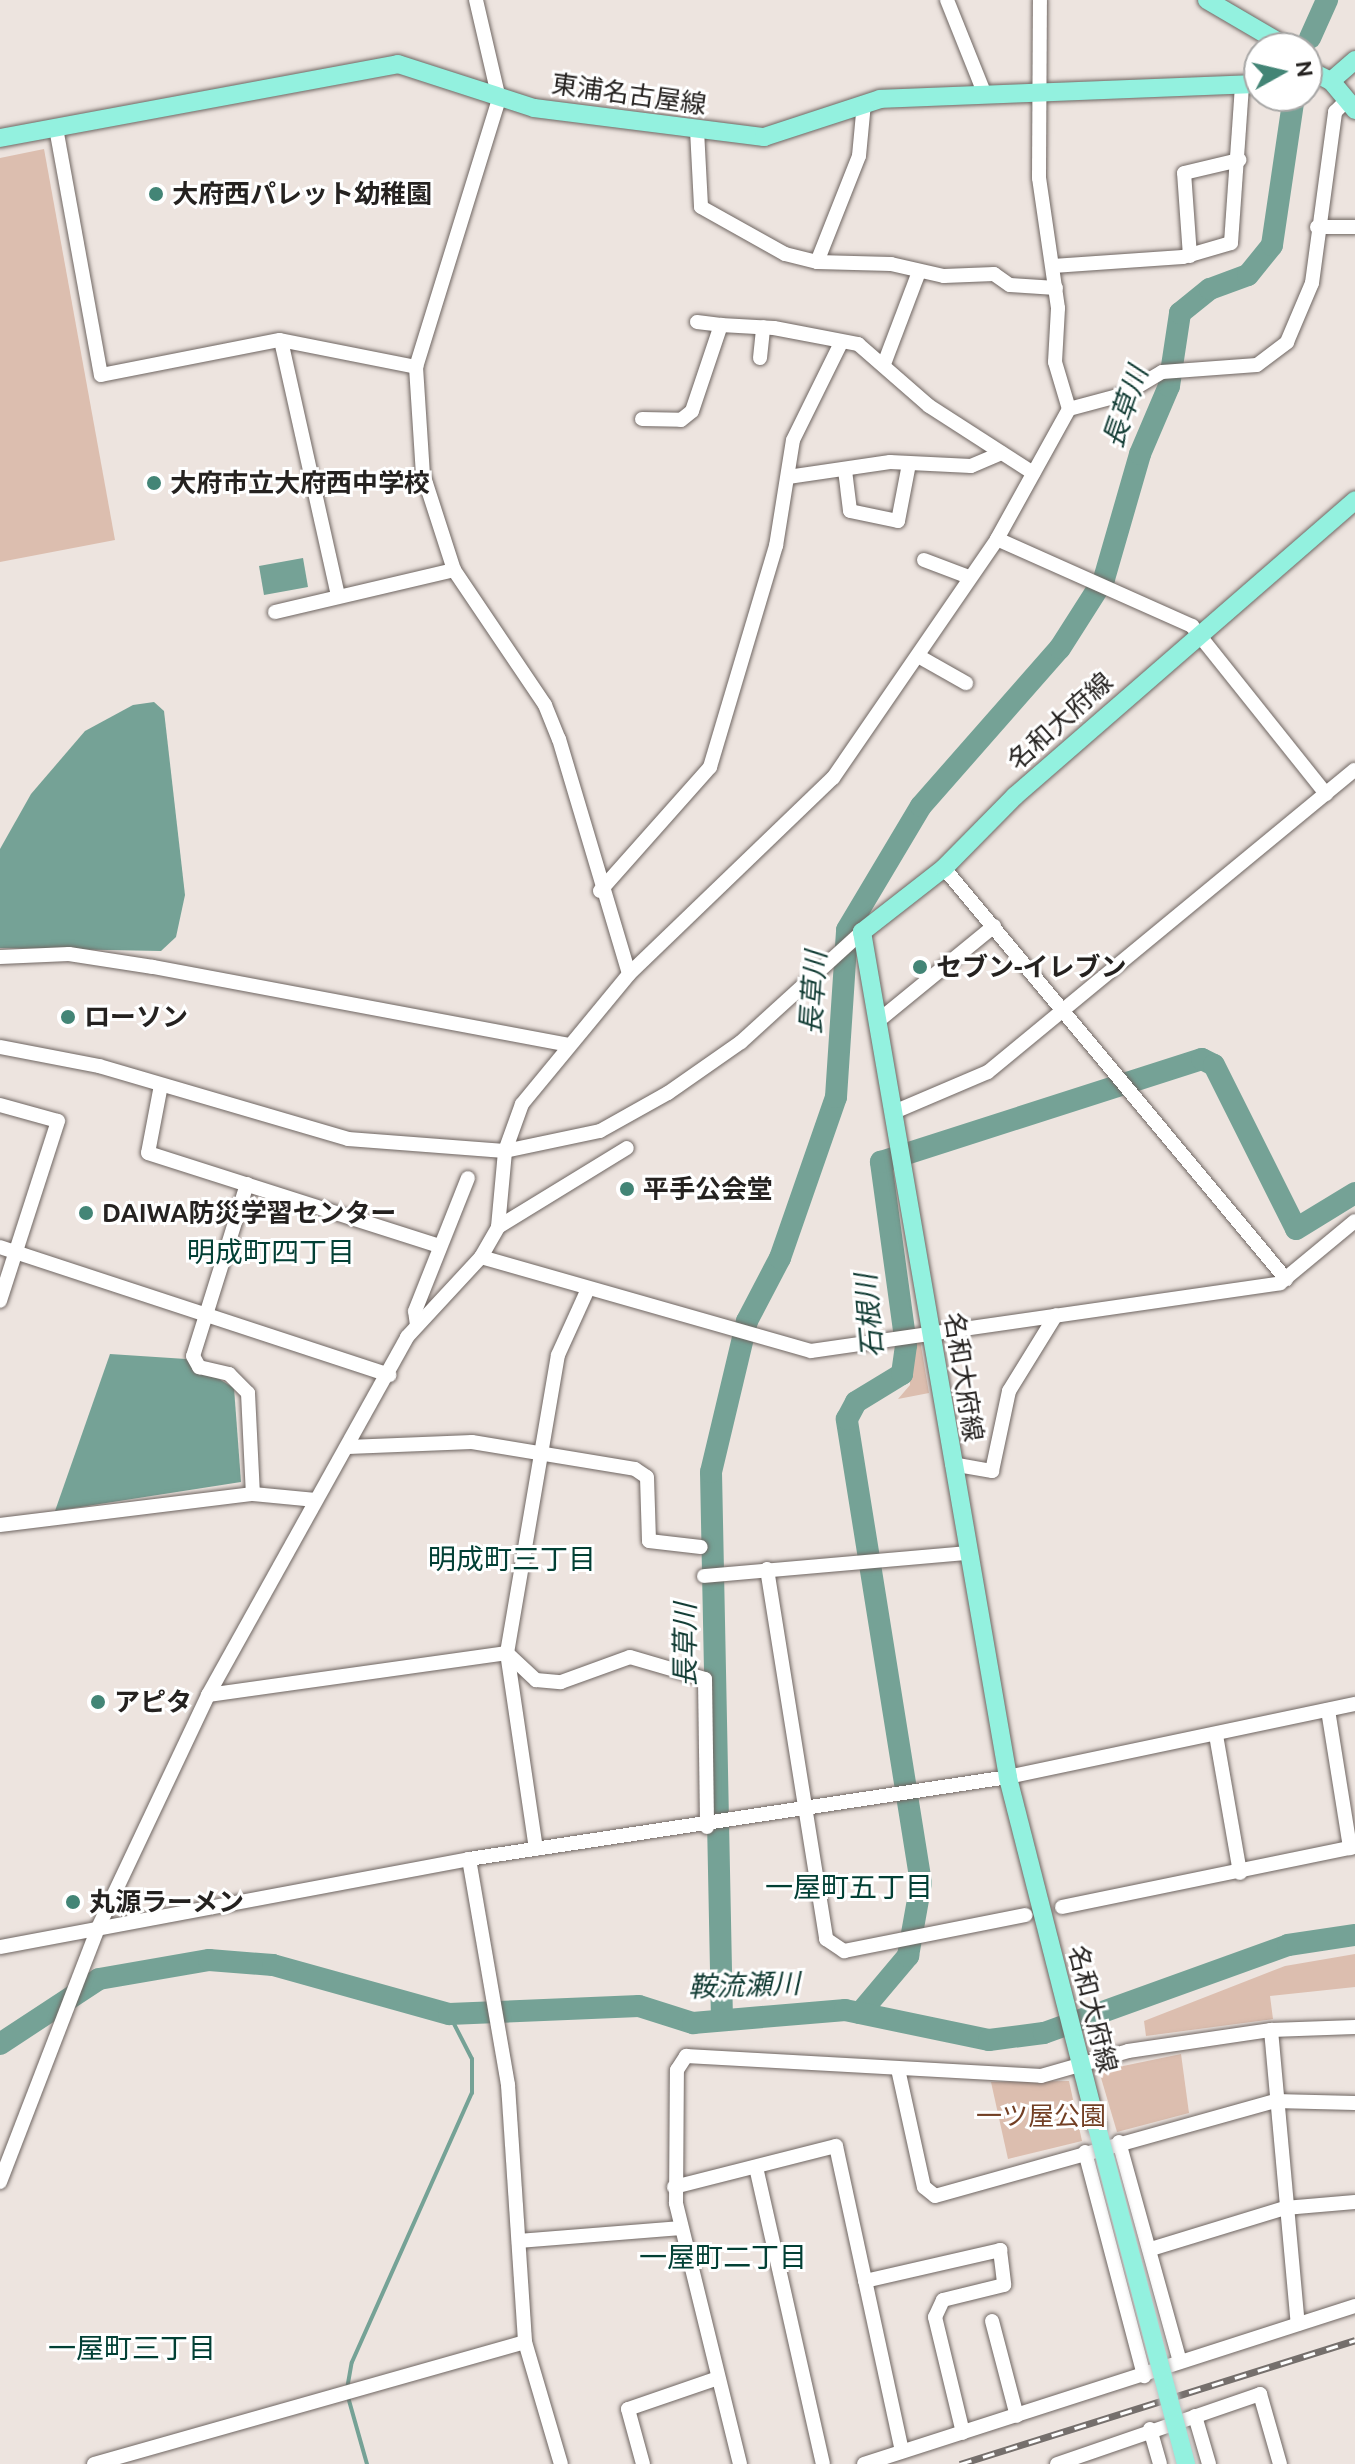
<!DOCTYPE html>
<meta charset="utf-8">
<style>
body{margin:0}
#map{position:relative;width:1355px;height:2464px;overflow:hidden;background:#ede4df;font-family:Ubuntu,"Noto Sans JP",sans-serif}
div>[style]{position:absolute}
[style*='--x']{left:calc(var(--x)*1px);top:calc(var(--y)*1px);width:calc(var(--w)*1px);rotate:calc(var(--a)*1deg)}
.green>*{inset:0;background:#dcbeaf}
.water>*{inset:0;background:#75a296}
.stream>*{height:4px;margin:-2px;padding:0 2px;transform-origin:2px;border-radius:2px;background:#75a296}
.river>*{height:22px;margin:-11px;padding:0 11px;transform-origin:11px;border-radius:11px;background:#75a296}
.roads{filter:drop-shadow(0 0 2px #6f6662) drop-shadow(0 0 2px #6f6662)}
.minor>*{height:14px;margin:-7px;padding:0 7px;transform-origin:7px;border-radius:7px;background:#fff}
.major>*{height:18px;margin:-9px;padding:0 9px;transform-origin:9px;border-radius:9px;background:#93f1df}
.rail>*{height:7px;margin-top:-3.5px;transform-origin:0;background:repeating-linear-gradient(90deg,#fff 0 12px,#756f6c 0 24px);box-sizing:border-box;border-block:2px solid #756f6c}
.bridges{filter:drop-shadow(0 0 2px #c2c1c1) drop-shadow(0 0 2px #c2c1c1)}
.major-bridge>*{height:18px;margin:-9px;padding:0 9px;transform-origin:9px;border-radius:9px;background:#93f1df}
.dots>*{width:22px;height:22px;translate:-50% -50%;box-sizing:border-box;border:4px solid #fff;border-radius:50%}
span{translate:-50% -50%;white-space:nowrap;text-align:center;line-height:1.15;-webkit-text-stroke:6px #fff;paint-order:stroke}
.street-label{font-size:26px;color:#252220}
.poi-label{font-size:26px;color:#252220;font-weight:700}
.left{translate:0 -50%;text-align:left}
.park-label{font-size:26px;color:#723f24}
.water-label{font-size:28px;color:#123c34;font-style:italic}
.neighbourhood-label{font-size:28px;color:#024035}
.north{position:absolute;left:1243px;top:32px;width:80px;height:80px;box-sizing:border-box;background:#fff;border:2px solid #a8a7a6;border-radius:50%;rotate:82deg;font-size:22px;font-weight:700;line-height:32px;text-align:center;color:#252220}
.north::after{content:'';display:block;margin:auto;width:28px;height:36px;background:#438576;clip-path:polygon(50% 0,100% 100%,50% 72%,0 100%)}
</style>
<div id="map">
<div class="green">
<i style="clip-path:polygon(44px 149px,115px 540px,0 562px,0 158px)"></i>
<i style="clip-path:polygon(920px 1340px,929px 1393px,898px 1399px,910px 1385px,910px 1341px)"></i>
<i style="clip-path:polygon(1355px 1954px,1355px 1987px,1270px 1996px,1273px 2019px,1146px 2036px,1144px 2021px,1285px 1966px)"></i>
<i style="clip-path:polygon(1181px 2054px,1189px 2113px,1117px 2132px,1099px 2071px)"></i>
<i style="clip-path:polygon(1069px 2081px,1082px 2141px,1008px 2159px,991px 2082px)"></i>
</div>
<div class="water">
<i style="clip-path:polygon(303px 558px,308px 587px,264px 595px,259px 566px)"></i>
<i style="clip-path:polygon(154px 702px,164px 711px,185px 895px,176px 937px,161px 951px,0 948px,0 849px,31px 794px,85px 731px,133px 705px)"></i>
<i style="clip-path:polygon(110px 1354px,186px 1359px,234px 1388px,241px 1482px,55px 1511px)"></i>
</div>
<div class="stream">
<i style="--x:347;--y:2389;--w:27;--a:-80"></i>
<i style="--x:352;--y:2362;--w:295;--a:-66"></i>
<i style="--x:472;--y:2093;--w:34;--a:-90"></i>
<i style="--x:472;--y:2059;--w:51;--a:-117.1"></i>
<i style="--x:348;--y:2397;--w:70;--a:74.2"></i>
</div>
<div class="river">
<i style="--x:1310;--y:38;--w:42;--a:-65.9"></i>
<i style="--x:860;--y:2013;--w:75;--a:-49.9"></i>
<i style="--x:908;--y:1956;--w:74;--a:-79.9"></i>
<i style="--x:921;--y:1883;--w:470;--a:-99.1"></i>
<i style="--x:847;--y:1419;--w:19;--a:-62"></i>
<i style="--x:856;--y:1402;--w:54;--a:-31.3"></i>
<i style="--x:902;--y:1374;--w:29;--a:-82"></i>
<i style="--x:906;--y:1345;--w:185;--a:-97.8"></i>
<i style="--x:881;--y:1162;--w:337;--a:-17.8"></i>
<i style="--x:1202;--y:1059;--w:13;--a:27"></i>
<i style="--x:1214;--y:1065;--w:183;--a:63.4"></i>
<i style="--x:1296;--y:1229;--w:69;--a:-31.4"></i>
<i style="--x:722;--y:2020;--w:548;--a:-91.15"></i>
<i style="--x:711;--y:1472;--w:155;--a:-76.6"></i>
<i style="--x:747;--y:1321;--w:71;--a:-62.4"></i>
<i style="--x:780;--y:1258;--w:170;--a:-70.8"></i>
<i style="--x:836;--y:1097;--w:167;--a:-86.2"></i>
<i style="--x:847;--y:930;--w:144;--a:-59.2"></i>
<i style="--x:921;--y:806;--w:210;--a:-48.7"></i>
<i style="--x:1060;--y:648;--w:82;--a:-57.5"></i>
<i style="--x:1104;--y:579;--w:130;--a:-73.9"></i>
<i style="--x:1140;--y:454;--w:74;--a:-66.9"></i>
<i style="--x:1169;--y:386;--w:74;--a:-81.4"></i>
<i style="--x:1180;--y:313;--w:38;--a:-39"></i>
<i style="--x:1210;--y:289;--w:40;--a:-20.2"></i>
<i style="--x:1248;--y:275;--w:38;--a:-51"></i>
<i style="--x:1272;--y:245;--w:151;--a:-81.6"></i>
<i style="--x:0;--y:2044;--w:118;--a:-33.3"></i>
<i style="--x:99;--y:1979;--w:112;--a:-9.8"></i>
<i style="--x:209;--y:1960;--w:64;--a:4.5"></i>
<i style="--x:273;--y:1965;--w:183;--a:15.6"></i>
<i style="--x:449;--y:2014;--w:190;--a:-2.4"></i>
<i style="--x:639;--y:2006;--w:57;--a:17.5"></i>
<i style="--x:693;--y:2023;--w:153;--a:-4.9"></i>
<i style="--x:845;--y:2010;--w:147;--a:11.8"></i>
<i style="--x:989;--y:2040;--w:55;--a:-7.3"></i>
<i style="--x:1044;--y:2033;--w:259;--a:-19.8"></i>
<i style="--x:1288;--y:1945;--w:68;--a:-8.5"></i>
</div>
<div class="roads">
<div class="minor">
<i style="--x:476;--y:0;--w:102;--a:76.9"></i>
<i style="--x:499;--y:99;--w:281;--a:107.2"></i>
<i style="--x:416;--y:367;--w:107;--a:86.3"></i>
<i style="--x:423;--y:474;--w:101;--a:72.1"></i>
<i style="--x:454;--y:570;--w:163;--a:56"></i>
<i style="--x:545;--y:705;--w:37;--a:68"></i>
<i style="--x:559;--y:739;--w:245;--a:73.4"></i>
<i style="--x:947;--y:0;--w:102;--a:68.2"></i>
<i style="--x:864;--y:103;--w:53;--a:95.4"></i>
<i style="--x:859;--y:156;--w:114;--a:111.6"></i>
<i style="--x:817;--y:262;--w:74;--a:1.5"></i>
<i style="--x:891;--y:264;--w:54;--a:12.8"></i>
<i style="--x:944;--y:276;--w:50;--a:-2.3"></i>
<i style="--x:994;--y:274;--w:19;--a:35"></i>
<i style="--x:1010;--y:285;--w:46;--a:3.7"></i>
<i style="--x:56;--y:128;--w:251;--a:79.7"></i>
<i style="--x:101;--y:375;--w:182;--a:-11.1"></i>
<i style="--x:280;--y:340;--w:139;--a:11.2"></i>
<i style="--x:697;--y:130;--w:77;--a:87"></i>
<i style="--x:701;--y:207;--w:96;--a:29.2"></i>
<i style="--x:785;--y:254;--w:33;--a:14"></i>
<i style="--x:1317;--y:227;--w:38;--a:0"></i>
<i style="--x:1190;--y:256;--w:83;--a:-94.1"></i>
<i style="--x:1184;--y:173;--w:57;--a:-13.3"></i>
<i style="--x:1053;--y:266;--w:130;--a:-4"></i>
<i style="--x:1183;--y:257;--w:50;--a:-16.3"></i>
<i style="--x:1231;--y:243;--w:157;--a:-86"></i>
<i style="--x:697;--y:322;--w:24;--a:7"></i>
<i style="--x:282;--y:345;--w:256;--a:77.4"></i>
<i style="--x:760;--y:358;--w:31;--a:-84"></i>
<i style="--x:884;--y:364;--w:98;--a:-69.2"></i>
<i style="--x:1069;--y:409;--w:58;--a:-15"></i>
<i style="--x:1125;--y:394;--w:43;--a:-30.7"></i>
<i style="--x:1162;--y:372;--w:95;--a:-4.2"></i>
<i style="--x:1257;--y:365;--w:38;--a:-37"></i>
<i style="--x:1287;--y:342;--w:64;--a:-67"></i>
<i style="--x:1312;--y:283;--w:173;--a:-82.3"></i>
<i style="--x:1335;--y:112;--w:17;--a:-45"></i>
<i style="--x:642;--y:419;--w:39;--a:1"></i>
<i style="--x:681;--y:420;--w:14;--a:-39"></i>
<i style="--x:692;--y:411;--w:91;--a:-71.4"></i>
<i style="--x:721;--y:325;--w:53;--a:3.2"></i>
<i style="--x:774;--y:328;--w:86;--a:10.8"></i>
<i style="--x:858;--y:344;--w:94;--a:41.1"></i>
<i style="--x:929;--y:406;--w:124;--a:32.8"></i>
<i style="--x:845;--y:470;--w:41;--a:83"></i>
<i style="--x:850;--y:511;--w:49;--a:11.8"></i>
<i style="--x:898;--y:521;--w:58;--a:-79.1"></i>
<i style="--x:788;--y:477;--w:103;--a:-8.4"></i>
<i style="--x:890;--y:462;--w:81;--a:2.8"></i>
<i style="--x:971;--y:466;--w:33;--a:-23"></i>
<i style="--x:997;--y:539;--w:214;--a:24"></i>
<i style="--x:1192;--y:626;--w:215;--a:51.4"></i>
<i style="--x:924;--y:560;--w:48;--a:20.7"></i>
<i style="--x:275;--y:612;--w:184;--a:-13.2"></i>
<i style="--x:920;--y:657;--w:53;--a:29.5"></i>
<i style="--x:944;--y:868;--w:535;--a:50.24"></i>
<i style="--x:600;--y:891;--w:166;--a:-48.4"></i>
<i style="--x:710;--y:767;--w:231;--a:-73.4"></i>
<i style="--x:776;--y:546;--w:107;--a:-80.9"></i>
<i style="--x:793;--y:440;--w:106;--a:-63.7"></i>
<i style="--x:0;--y:957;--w:69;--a:-2.5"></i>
<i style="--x:69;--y:954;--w:85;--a:8.8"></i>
<i style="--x:153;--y:967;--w:420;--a:10.6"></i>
<i style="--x:878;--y:1021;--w:150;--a:-39.3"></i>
<i style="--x:0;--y:1047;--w:101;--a:10.9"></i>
<i style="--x:99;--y:1066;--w:259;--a:16.3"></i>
<i style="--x:348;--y:1139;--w:157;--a:4.4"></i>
<i style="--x:505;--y:1151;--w:97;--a:-11.9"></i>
<i style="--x:600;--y:1131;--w:78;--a:-29.2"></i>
<i style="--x:668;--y:1093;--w:89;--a:-34.9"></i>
<i style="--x:741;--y:1042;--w:164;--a:-42.3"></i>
<i style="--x:161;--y:1085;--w:69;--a:100.8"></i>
<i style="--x:148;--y:1153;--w:305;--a:17.7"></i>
<i style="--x:0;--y:1105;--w:60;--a:15.4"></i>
<i style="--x:58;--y:1121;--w:189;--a:107.9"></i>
<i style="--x:894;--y:1112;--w:102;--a:-23.1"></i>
<i style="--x:988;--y:1072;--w:475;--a:-39.5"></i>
<i style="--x:247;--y:1184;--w:180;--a:107.4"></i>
<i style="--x:193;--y:1356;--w:13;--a:61"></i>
<i style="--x:199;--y:1367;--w:31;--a:13"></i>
<i style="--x:229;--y:1374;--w:27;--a:45"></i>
<i style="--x:248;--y:1393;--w:101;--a:87.2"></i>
<i style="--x:498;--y:1227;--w:151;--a:-31.5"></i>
<i style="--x:0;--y:1247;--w:410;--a:18.2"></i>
<i style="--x:481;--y:1257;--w:343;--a:15.9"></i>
<i style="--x:811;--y:1351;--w:474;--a:-8.2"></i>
<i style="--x:1280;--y:1283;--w:97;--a:-39.6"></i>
<i style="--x:417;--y:1325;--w:14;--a:-98"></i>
<i style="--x:415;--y:1311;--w:143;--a:-68.3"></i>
<i style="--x:348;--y:1447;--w:124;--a:-2.3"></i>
<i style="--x:472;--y:1442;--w:165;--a:9.4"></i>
<i style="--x:635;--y:1469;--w:14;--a:34"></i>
<i style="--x:647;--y:1477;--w:64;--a:88.2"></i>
<i style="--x:649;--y:1541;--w:52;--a:6.6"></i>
<i style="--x:952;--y:1464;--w:41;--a:9.9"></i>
<i style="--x:992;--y:1471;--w:82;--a:-78"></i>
<i style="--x:1009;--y:1391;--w:89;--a:-58.3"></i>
<i style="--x:0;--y:1525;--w:255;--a:-7"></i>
<i style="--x:253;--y:1494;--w:63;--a:5.4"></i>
<i style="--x:767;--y:1569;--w:375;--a:80.9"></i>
<i style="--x:826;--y:1939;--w:22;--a:34"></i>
<i style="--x:844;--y:1951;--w:185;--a:-11.2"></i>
<i style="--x:704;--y:1576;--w:264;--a:-5"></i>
<i style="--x:507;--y:1653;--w:40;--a:43"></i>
<i style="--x:536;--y:1680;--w:25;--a:5"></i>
<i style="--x:561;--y:1682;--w:73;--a:-19.9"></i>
<i style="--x:630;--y:1657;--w:78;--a:16.3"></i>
<i style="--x:705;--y:1679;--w:148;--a:89.2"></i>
<i style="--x:208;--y:1695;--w:302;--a:-8"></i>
<i style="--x:1328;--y:1710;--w:140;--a:80.9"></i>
<i style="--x:1216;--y:1735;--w:140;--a:80.1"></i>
<i style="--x:536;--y:1849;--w:198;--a:-98.4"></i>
<i style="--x:507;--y:1653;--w:302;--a:-80.3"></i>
<i style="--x:558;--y:1355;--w:72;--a:-65.6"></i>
<i style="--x:469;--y:1859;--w:229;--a:80.2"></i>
<i style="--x:508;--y:2085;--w:258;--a:86.2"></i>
<i style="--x:525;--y:2342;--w:127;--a:73.6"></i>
<i style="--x:1062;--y:1907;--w:299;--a:-11.6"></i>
<i style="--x:0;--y:1947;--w:477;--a:-10.6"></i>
<i style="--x:469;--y:1859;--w:545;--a:-8.65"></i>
<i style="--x:1008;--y:1777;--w:355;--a:-11.9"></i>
<i style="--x:1271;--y:2030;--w:295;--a:84.8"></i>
<i style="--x:898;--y:2069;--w:121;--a:77.6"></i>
<i style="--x:924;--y:2187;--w:14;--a:39"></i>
<i style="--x:935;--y:2196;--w:353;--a:-15.6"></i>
<i style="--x:1275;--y:2101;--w:80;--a:1.4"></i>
<i style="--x:1119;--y:2142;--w:228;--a:74.5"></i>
<i style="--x:1085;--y:2152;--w:232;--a:75.2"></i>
<i style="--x:756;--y:2167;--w:304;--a:77.3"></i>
<i style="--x:0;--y:2182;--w:272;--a:-68.9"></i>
<i style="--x:98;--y:1928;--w:258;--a:-64.7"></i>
<i style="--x:208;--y:1695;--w:410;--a:-60.9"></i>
<i style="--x:407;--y:1337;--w:109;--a:-47.2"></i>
<i style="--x:481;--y:1257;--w:34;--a:-60"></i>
<i style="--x:498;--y:1227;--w:76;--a:-84.7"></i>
<i style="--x:505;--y:1151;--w:50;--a:-70.1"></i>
<i style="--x:522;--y:1104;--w:168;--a:-50.5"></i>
<i style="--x:629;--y:974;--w:283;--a:-43.9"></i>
<i style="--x:833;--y:778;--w:290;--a:-55.5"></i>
<i style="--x:997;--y:539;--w:149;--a:-61"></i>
<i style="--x:1069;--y:409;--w:49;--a:-106.6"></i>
<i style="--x:1055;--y:362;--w:54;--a:-86.8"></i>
<i style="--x:1058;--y:308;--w:131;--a:-98.3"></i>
<i style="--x:1039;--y:178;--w:178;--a:-89.7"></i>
<i style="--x:674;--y:2187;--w:167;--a:-14.2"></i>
<i style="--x:836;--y:2146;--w:312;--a:77.8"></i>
<i style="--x:519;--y:2241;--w:162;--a:-4.6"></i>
<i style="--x:1151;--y:2249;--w:140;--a:-17"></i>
<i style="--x:1285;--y:2208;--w:70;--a:-4.9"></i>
<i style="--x:865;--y:2281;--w:139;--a:-12.9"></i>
<i style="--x:1000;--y:2250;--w:35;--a:83"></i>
<i style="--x:1004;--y:2285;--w:63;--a:166.2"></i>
<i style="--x:943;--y:2300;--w:19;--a:115"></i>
<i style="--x:935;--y:2317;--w:119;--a:76.4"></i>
<i style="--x:992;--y:2321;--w:98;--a:75.3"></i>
<i style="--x:1195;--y:2416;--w:50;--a:73.7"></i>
<i style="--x:1150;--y:2429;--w:36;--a:74"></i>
<i style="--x:94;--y:2464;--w:448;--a:-15.8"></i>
<i style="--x:643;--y:2464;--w:57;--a:-105.3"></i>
<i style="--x:628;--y:2409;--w:95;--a:-19"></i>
<i style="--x:740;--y:2464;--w:269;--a:-103.8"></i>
<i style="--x:676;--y:2203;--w:133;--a:-89.6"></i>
<i style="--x:677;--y:2070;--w:17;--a:-57"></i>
<i style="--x:686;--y:2056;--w:356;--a:3.2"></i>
<i style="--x:1041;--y:2076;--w:91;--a:-16"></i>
<i style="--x:1128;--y:2051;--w:145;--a:-8.4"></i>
<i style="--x:1271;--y:2030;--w:84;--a:-2"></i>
<i style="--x:864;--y:2464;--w:516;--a:-17.84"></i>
<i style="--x:1057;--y:2464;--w:215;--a:-19"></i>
<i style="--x:1260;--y:2394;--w:73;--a:74.1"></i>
</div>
<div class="major">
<i style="--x:1207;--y:0;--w:95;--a:30.3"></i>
<i style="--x:1307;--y:69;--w:27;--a:27"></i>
<i style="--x:1331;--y:81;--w:38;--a:50"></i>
<i style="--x:1331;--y:81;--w:32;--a:-41"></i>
<i style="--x:0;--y:138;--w:405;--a:-10.5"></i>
<i style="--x:398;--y:64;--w:143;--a:17.9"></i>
<i style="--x:534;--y:108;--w:232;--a:7.2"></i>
<i style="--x:764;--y:137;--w:122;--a:-18.1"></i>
<i style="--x:880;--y:99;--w:379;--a:-2.3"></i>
<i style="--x:1097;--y:2127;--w:361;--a:-104.3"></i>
<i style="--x:1008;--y:1777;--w:858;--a:-99.8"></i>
<i style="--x:862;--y:932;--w:104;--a:-38"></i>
<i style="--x:944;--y:868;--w:101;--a:-45.4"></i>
<i style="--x:1015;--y:796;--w:451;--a:-41"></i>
</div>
</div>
<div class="rail">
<i style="--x:960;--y:2464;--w:414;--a:-17.4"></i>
</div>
<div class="bridges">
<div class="major-bridge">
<i style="--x:1097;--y:2127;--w:349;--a:75.2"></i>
</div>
</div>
<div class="dots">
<i style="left:156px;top:194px;background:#438576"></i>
<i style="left:154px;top:483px;background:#438576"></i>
<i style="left:920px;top:967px;background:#438576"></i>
<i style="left:68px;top:1017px;background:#438576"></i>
<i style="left:627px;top:1189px;background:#438576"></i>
<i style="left:86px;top:1213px;background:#438576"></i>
<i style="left:98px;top:1702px;background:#438576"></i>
<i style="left:73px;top:1902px;background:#438576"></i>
</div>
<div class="street-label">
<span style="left:629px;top:94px;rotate:8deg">東浦名古屋線</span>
<span style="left:1060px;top:721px;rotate:-42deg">名和大府線</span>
<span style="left:964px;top:1377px;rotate:81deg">名和大府線</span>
<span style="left:1093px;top:2009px;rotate:76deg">名和大府線</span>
</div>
<div class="poi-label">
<span class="left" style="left:172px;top:194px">大府西パレット幼稚園</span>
<span class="left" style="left:170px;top:483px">大府市立大府西中学校</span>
<span class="left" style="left:936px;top:967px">セブン-イレブン</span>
<span class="left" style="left:84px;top:1017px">ローソン</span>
<span class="left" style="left:643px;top:1189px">平手公会堂</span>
<span class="left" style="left:102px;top:1213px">DAIWA防災学習センター</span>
<span class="left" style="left:114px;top:1702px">アピタ</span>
<span class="left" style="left:89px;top:1902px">丸源ラーメン</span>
</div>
<div class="park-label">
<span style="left:1041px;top:2116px">一ツ屋公園</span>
</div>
<div class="water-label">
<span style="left:1125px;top:407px;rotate:-71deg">長草川</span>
<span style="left:813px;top:993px;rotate:-86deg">長草川</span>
<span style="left:869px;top:1316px;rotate:-95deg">石根川</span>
<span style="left:685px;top:1645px;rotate:-90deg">長草川</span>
<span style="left:744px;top:1985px;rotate:-2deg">鞍流瀬川</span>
</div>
<div class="neighbourhood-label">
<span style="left:271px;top:1252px">明成町四丁目</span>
<span style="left:512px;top:1559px">明成町三丁目</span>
<span style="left:849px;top:1887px">一屋町五丁目</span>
<span style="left:723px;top:2257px">一屋町二丁目</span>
<span style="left:132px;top:2348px">一屋町三丁目</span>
</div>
<div class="north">N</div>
</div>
